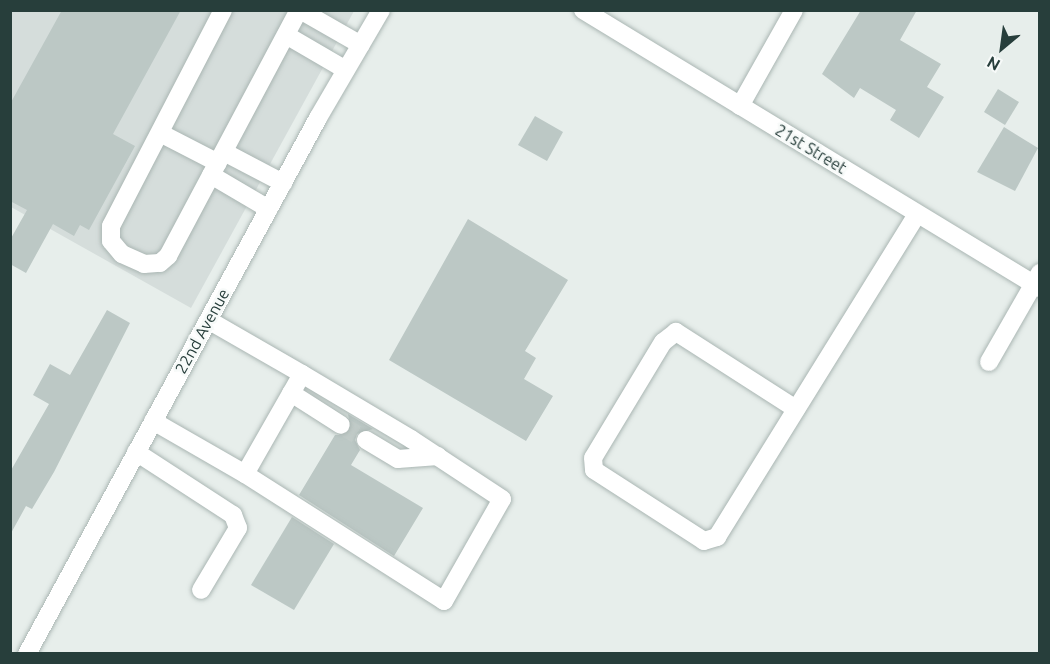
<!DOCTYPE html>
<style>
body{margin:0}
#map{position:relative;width:1050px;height:664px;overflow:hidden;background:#e7eeeb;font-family:Ubuntu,sans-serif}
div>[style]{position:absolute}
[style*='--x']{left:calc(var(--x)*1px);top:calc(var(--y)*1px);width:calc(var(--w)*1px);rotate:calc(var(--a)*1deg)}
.built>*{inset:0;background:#d5dddb}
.building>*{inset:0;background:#bcc8c5}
.minor-tunnel>*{height:18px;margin-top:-9px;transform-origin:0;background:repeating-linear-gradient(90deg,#c1cbc8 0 18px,transparent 0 27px)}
.roads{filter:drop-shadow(0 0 2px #aab6b3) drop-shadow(0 0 2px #aab6b3)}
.minor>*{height:18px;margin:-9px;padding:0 9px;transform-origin:9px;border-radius:9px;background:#fff}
span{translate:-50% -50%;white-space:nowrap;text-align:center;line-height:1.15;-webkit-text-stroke:5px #f7faf9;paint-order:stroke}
.street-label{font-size:16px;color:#273e3b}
.frame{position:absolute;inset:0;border:12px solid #273e3b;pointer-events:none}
.north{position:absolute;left:972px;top:18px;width:60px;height:60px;-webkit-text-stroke:4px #f7faf9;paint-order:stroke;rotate:209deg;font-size:16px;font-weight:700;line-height:24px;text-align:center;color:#273e3b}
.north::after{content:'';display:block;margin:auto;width:21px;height:27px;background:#273e3b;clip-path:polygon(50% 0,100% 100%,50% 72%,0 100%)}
</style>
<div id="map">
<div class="built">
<i style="clip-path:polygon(11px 11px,354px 11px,191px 308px,11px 207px)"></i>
</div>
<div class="building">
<i style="clip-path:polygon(62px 10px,181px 10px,113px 134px,135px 146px,89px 230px,80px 225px,74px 236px,53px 224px,26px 273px,10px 264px,10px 240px,27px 210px,10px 201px,10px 104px)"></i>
<i style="clip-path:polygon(861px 10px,917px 10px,900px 40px,941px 64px,927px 87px,944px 97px,919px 138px,890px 120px,896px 110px,860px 88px,854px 98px,822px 74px)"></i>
<i style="clip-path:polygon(998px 89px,1019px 102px,1005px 125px,984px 112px)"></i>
<i style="clip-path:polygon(535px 116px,563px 132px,547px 161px,518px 145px)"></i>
<i style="clip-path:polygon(1004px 127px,1038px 148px,1015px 191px,977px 172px)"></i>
<i style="clip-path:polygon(468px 219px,568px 280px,525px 351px,536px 358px,524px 379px,553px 396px,526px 441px,389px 360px)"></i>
<i style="clip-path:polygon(107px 310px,130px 323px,54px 472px,32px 509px,26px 506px,10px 535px,10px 472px,49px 404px,33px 395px,50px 364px,70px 375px)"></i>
<i style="clip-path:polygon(348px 414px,373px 429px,357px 434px,355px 440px,360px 450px,351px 465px,423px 508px,394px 556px,299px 495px,335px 435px,346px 435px,351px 431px)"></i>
<i style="clip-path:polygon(292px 517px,334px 544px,294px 610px,251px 585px)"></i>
</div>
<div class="minor-tunnel">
<i style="--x:341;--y:425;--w:29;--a:31"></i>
</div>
<div class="roads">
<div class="minor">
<i style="--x:223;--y:10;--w:243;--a:117.4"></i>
<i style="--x:111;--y:226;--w:15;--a:90"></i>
<i style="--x:111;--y:241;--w:17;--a:50"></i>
<i style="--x:122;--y:254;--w:24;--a:24"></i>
<i style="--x:144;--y:264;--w:16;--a:-4"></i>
<i style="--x:160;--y:263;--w:11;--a:-41"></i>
<i style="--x:168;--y:256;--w:279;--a:-62"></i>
<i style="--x:300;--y:10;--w:70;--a:29.8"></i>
<i style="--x:583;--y:10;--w:535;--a:31.31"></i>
<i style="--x:286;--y:35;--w:69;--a:30.3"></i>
<i style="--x:740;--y:106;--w:110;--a:-60.6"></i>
<i style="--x:160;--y:133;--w:65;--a:27.3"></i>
<i style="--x:224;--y:152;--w:67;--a:27.7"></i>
<i style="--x:211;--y:175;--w:67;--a:30.4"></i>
<i style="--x:989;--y:362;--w:103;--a:-60.2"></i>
<i style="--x:291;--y:393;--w:59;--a:32.6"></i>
<i style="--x:796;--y:409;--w:143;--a:-147.3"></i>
<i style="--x:676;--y:332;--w:16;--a:142"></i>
<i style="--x:663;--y:342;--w:135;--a:121.1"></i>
<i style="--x:593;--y:458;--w:12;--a:85"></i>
<i style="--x:594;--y:470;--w:131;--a:32.8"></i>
<i style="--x:704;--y:541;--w:14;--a:-17"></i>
<i style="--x:717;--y:537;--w:380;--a:-58.2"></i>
<i style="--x:153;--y:421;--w:106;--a:29.9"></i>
<i style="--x:245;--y:474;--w:115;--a:-60.3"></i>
<i style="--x:302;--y:374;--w:108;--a:-150.1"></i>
<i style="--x:366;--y:440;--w:37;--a:31"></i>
<i style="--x:398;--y:459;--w:40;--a:-4.3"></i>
<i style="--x:136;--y:452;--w:116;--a:33"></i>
<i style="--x:233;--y:515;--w:14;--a:69"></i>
<i style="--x:238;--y:528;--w:72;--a:120.8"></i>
<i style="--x:245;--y:474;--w:236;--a:32.5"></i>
<i style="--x:444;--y:601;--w:117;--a:-60.4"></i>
<i style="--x:502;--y:499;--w:109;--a:-146.6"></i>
<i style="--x:411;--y:439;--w:127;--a:-149.2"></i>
<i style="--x:27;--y:654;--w:610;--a:-61.5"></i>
<i style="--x:318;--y:118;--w:125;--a:-59.7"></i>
</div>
</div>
<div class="street-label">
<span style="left:811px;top:149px;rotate:31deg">21st Street</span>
<span style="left:202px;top:331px;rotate:-61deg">22nd Avenue</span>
</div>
<div class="frame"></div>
<div class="north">N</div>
</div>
